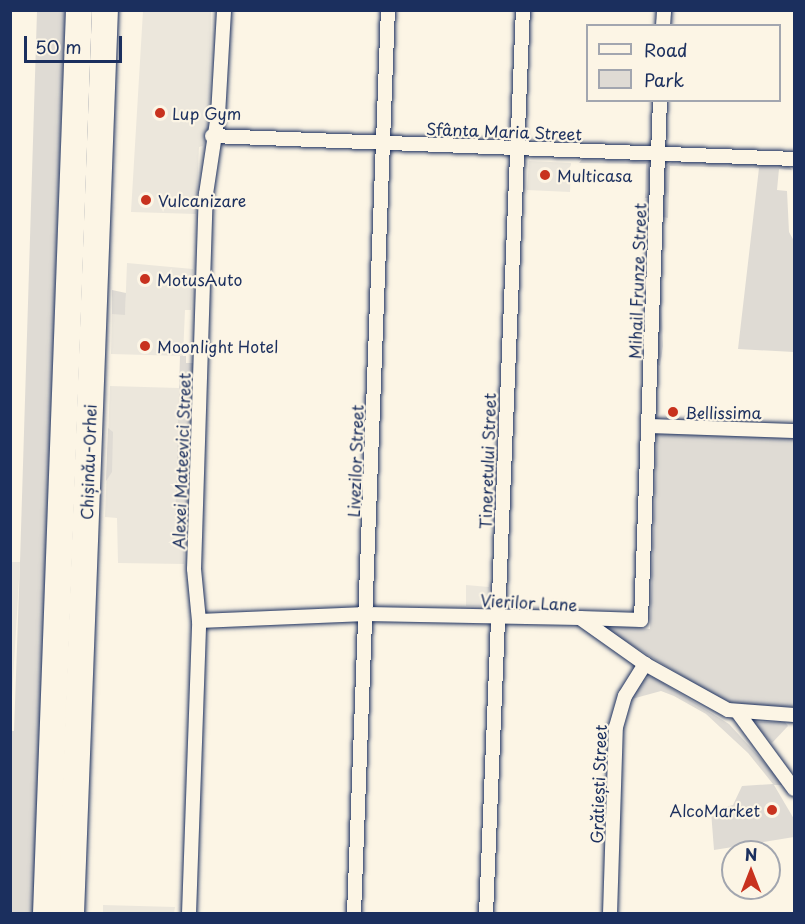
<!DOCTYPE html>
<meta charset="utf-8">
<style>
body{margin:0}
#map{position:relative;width:805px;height:924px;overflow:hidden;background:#fcf5e5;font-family:"Playpen Sans",sans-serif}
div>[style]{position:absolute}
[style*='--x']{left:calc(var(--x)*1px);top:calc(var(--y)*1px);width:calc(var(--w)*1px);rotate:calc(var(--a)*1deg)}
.built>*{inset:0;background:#ece7dc}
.green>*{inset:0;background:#dfdbd4}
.roads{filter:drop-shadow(0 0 2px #1b2f5e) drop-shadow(0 0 2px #1b2f5e)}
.street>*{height:14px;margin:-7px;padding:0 7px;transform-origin:7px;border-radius:7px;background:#fcf5e5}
.highway>*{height:26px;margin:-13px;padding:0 13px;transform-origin:13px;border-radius:13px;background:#fcf5e5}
.dots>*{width:16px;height:16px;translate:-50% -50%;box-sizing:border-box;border:3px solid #fcf5e5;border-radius:50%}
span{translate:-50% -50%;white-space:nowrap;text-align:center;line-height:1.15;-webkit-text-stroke:4.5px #fcf5e5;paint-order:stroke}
.poi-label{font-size:16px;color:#1b2f5e}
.left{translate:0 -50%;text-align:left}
.right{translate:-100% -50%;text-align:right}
.street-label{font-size:16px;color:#1b2f5e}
.frame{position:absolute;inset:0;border:12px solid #1b2f5e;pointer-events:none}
.legend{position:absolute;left:586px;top:24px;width:195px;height:78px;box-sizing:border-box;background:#fcf5e5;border:2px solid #a2a6af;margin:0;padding:8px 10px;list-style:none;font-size:18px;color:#1b2f5e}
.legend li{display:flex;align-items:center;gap:12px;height:30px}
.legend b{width:30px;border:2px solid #a2a6af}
.north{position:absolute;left:721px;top:840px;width:60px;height:60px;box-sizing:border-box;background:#fcf5e5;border:2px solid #a2a6af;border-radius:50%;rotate:0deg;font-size:16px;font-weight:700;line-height:24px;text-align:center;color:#1b2f5e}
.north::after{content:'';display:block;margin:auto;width:21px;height:27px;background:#c8321e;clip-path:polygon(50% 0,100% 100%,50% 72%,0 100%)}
.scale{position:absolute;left:24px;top:36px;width:98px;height:27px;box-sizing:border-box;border:3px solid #1b2f5e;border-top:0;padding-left:8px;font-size:18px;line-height:21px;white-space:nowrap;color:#1b2f5e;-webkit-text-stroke:4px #fcf5e5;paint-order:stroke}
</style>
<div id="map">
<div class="built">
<i style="clip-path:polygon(143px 11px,211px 11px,209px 126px,203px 146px,199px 147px,196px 214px,131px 212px)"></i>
<i style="clip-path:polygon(529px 161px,571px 163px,570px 192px,527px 190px)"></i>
<i style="clip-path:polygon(127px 263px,193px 269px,191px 310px,185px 310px,183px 356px,111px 354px,112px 314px,125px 314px)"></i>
<i style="clip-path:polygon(110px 386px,179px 388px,175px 515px,184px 517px,184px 564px,118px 563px,117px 518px,105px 517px)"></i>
<i style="clip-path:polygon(11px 562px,20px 562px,11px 714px,10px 562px)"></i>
<i style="clip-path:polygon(466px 585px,489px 587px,488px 606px,466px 606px)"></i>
<i style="clip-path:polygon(103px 905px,175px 907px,174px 913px,103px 913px)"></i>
</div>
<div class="green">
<i style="clip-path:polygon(37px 11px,65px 11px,33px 913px,11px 914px,10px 731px,14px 731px,20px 562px)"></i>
<i style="clip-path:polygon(583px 158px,649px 162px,650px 198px,645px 198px,646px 164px,579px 163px)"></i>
<i style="clip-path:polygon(672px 162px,788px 165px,792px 170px,779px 169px,777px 190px,787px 191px,789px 232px,794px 241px,794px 352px,738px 349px,759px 168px,670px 166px,668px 218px,663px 217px,664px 168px)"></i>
<i style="clip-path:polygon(112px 290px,126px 293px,125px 315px,112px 314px)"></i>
<i style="clip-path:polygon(661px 293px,663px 346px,660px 366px,656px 363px)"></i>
<i style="clip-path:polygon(180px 356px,186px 356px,186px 363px,193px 363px,189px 517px,175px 516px)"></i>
<i style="clip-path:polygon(108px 428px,113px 432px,112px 472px,106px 481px)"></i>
<i style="clip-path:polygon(657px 432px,794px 438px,794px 707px,740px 706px,713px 695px,596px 623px,650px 629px)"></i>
<i style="clip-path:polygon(652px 676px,729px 724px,785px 785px,774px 785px,794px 819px,794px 837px,714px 850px,711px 811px,733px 805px,742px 786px,773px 784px,748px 753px,706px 714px,674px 696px,661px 691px,628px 700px,640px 681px)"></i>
<i style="clip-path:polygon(757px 722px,785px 722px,788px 726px,772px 743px,754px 724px)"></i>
</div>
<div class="roads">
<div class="street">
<i style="--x:663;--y:26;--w:16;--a:-86"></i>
<i style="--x:212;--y:136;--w:582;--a:2.26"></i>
<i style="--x:649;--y:426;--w:145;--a:2"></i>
<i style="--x:580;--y:618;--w:61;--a:1.9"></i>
<i style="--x:641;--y:620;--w:520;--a:-87.91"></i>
<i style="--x:199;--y:621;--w:167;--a:-2.4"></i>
<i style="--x:366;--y:614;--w:214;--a:1.1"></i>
<i style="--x:580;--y:618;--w:80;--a:35.3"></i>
<i style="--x:645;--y:664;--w:95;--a:29"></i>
<i style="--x:728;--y:710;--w:66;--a:4.3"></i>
<i style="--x:739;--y:714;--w:93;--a:53.7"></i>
<i style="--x:189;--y:914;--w:293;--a:-88"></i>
<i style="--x:199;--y:621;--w:52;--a:-95.5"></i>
<i style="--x:194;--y:569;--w:375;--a:-88.2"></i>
<i style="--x:206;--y:194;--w:80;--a:-81.4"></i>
<i style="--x:218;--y:115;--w:105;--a:-86.7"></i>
<i style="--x:354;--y:914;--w:905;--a:-87.85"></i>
<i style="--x:486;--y:914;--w:905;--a:-87.66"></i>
<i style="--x:610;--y:914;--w:187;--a:-88.2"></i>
<i style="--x:616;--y:727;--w:32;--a:-74"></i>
<i style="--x:625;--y:696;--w:38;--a:-58"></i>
</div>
<div class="highway">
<i style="--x:46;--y:914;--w:905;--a:-87.91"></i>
<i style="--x:71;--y:914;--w:905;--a:-87.85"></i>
</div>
</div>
<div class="dots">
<i style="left:160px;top:113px;background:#c8321e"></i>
<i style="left:545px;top:175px;background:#c8321e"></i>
<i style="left:146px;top:200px;background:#c8321e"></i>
<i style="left:145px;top:279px;background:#c8321e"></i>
<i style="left:145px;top:346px;background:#c8321e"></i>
<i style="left:673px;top:412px;background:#c8321e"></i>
<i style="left:772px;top:810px;background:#c8321e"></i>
</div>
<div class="poi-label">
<span class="left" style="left:172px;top:113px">Lup Gym</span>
<span class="left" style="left:557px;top:175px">Multicasa</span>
<span class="left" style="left:158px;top:200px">Vulcanizare</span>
<span class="left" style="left:157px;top:279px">MotusAuto</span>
<span class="left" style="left:157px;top:346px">Moonlight Hotel</span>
<span class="left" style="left:685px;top:412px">Bellissima</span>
<span class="right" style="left:760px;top:810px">AlcoMarket</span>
</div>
<div class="street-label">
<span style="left:504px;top:131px;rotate:2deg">Sfânta Maria Street</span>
<span style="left:637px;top:281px;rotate:-88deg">Mihail Frunze Street</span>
<span style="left:181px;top:461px;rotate:-88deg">Alexei Mateevici Street</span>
<span style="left:355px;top:461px;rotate:-88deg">Livezilor Street</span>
<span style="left:487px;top:461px;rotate:-88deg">Tineretului Street</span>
<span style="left:88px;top:462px;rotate:-88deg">Chișinău-Orhei</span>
<span style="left:529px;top:602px;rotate:3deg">Vierilor Lane</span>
<span style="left:598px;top:784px;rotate:-88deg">Grătiești Street</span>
</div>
<div class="frame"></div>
<ul class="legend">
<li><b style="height:8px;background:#fcf5e5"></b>Road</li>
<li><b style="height:16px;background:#dfdbd4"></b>Park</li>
</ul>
<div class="north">N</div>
<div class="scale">50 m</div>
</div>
